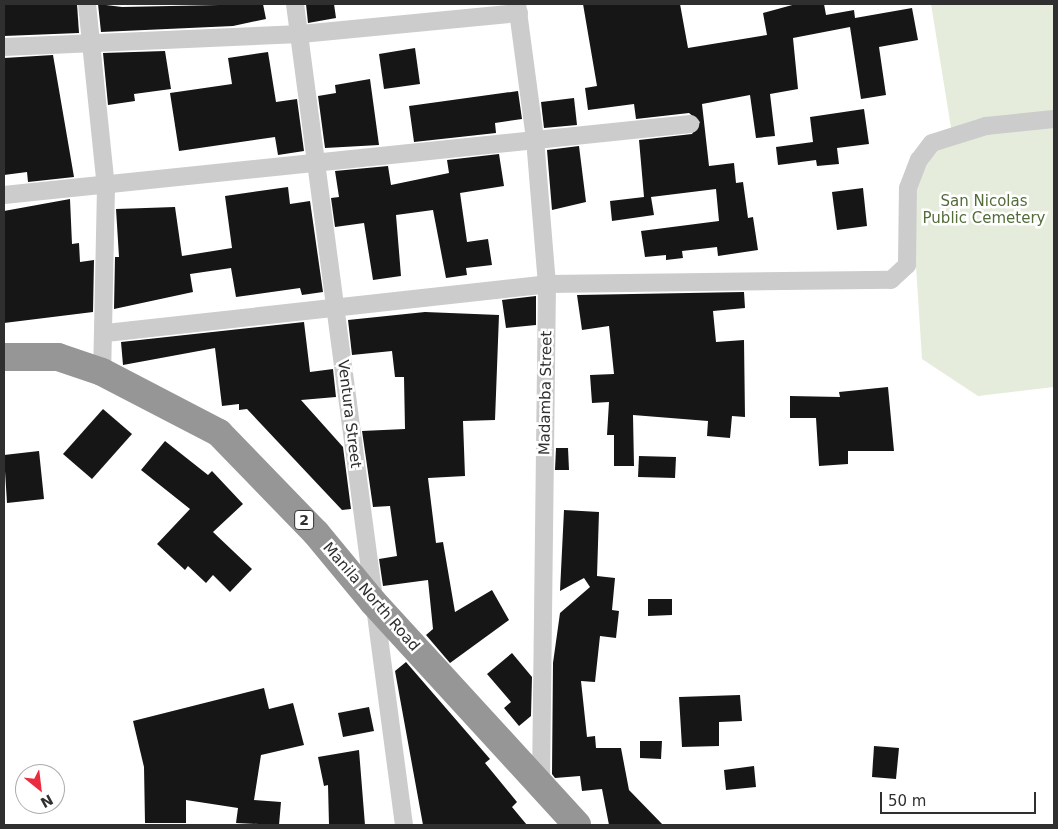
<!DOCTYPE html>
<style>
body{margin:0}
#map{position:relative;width:1058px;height:829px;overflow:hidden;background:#fff;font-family:"DejaVu Sans",sans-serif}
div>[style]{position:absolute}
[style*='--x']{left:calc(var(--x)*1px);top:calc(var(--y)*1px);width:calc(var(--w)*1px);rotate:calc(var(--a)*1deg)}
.green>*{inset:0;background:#e5ecdc}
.building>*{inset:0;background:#161616}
.street>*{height:18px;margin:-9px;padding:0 9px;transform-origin:9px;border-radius:9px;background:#ccc}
.highway>*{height:28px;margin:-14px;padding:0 14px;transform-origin:14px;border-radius:14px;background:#969696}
span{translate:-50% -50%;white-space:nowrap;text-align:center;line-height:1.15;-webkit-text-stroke:5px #fff;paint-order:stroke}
.shield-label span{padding:1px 4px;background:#fff;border:1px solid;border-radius:4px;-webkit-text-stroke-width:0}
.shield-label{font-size:14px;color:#2f2f2f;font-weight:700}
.park-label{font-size:15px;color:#536c3a}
.street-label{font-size:15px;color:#2f2f2f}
.frame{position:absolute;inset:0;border:5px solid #2f2f2f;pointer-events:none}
.north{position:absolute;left:15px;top:764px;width:50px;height:50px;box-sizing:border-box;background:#fff;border:1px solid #acacac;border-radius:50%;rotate:151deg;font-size:14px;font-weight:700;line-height:20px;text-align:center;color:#2f2f2f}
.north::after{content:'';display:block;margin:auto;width:18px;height:22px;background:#eb2b3e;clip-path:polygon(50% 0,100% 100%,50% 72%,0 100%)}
.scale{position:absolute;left:880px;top:792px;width:156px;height:22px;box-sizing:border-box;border:2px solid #2f2f2f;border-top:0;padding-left:6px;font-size:15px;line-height:18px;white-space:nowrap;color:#2f2f2f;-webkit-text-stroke:4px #fff;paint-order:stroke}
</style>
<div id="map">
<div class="green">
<i style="clip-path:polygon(931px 4px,1054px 4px,1054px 387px,978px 396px,922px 359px,911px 189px,951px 128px)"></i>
</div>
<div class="building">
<i style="clip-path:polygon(4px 4px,77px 4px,79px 33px,4px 36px)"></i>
<i style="clip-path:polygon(98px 4px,122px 7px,263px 4px,266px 19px,233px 26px,101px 32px)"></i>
<i style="clip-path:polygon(306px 4px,334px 4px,336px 18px,308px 23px)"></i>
<i style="clip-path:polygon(583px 4px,680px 4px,688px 48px,767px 35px,763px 13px,796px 4px,824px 4px,826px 15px,854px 10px,855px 18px,912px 8px,918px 40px,879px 47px,886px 95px,861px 99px,850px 27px,793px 38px,798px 89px,770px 94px,775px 136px,756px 138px,750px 95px,702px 104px,709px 166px,734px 163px,736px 183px,743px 182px,748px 218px,753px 217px,758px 250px,718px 256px,717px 247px,682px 251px,683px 258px,666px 260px,666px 255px,645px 257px,641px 231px,719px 221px,716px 189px,651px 197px,654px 215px,612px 221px,610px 201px,644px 197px,639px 140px,692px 134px,700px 122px,689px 113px,636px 119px,634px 104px,588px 110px,585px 88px,597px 86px)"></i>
<i style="clip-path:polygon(415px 48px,420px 84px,384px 89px,379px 54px)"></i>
<i style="clip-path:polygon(165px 51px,171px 89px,134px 94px,135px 101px,108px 105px,103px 53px)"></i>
<i style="clip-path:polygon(268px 52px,276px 102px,297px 99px,304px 151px,278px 155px,275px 137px,179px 151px,170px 93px,232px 84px,228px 58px)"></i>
<i style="clip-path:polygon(53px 55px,74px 177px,28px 182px,27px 172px,4px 175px,4px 58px)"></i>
<i style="clip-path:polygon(370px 79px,379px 145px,325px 148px,318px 96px,336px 93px,335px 85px)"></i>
<i style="clip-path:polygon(518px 91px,522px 119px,495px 123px,496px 133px,414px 142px,409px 106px)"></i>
<i style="clip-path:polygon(574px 98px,577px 125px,544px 128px,541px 102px)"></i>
<i style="clip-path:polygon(864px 109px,869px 144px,837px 148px,839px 164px,817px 166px,816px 160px,778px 165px,776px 147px,813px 142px,810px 117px)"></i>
<i style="clip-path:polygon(579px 146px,586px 202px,552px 210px,547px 150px)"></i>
<i style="clip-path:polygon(499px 154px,504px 186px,460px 193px,467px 242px,488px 239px,492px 265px,466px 268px,467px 275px,446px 278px,433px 210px,396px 215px,401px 276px,373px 280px,364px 223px,335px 227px,331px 198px,339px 197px,335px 171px,388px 166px,391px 185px,449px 173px,447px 160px)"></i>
<i style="clip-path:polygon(288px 187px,290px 204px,310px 201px,323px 292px,302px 295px,300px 288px,236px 297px,231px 268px,190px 274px,193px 292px,114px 309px,115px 257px,119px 257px,116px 209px,175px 207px,182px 256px,232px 248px,225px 196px)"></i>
<i style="clip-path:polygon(863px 188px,867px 226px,837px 230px,832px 192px)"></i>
<i style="clip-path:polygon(70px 199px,72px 244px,79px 243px,80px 262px,94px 260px,93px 312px,4px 323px,4px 211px)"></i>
<i style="clip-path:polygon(744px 292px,745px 308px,713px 311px,716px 342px,744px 340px,745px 417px,732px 416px,730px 438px,707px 436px,708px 421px,633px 415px,634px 466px,614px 466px,614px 435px,607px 435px,609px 402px,592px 403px,590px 375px,614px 374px,609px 326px,582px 330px,577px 295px)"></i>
<i style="clip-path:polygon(536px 296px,536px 325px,506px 328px,502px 300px)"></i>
<i style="clip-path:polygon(425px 312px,499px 315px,495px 420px,463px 421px,465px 476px,428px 478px,436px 543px,443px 542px,455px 612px,492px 590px,509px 620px,450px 663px,426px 635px,433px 629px,428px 580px,383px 586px,379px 559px,397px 556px,390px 506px,373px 507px,362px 431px,405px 429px,404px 377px,395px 377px,392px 351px,352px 355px,348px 320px)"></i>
<i style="clip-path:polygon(304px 322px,310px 372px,333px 369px,336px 397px,301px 400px,343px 447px,351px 509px,342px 510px,247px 409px,239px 410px,239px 404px,222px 406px,215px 348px,123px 365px,121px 342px)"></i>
<i style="clip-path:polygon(888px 387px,894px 451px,848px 451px,848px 464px,819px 466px,816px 418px,790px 418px,790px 396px,840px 397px,839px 392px)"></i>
<i style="clip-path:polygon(103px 409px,132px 434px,92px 479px,63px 454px)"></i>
<i style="clip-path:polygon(165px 441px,208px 475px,212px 471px,243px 504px,213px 532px,252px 569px,230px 592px,213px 575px,206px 583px,188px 566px,185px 570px,157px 544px,190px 509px,141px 470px)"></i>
<i style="clip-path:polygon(556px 448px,568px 448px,569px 470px,555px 470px)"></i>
<i style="clip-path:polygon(39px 451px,44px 499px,7px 503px,4px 455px)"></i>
<i style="clip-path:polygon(639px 456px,676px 457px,675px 478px,638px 477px)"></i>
<i style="clip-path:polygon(564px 510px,599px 512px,597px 576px,615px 578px,612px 610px,619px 611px,616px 638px,600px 636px,595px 682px,581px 681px,587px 737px,595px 736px,596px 748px,621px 748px,629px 790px,663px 825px,609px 825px,602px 789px,582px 791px,580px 776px,555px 778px,552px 774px,553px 663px,560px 613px,590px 587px,584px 578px,560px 591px)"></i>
<i style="clip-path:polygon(648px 599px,672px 599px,672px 615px,648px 616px)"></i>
<i style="clip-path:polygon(512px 653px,532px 677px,531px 716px,519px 726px,504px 708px,511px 702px,487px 674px)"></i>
<i style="clip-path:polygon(406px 662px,490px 759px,485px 763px,517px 802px,512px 807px,527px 825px,423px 825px,395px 671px)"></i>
<i style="clip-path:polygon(264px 688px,269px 709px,293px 703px,304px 745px,261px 755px,254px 800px,281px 802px,279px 825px,236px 823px,238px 808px,186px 800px,186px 823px,145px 823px,144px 767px,133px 721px)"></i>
<i style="clip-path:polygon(740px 695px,742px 721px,719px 722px,719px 746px,682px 747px,679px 697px)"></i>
<i style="clip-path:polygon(369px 707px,374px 731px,343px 737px,338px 713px)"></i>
<i style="clip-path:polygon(640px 741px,662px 741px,661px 759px,640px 758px)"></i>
<i style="clip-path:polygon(874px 746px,899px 748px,896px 779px,872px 777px)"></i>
<i style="clip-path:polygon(359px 750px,365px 825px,329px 825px,328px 785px,324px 786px,318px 757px)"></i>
<i style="clip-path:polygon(754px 766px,756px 787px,726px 790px,724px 770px)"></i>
</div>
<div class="street">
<i style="--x:87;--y:4;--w:184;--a:84.1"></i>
<i style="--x:106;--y:187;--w:185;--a:91.2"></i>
<i style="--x:295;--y:4;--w:828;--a:82.44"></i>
<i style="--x:517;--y:4;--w:136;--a:82.4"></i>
<i style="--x:535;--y:139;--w:145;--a:85.3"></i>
<i style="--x:547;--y:284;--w:500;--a:90.69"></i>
<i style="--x:4;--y:47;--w:297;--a:-2.5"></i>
<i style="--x:301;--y:34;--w:219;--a:-5.5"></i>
<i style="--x:4;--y:195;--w:690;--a:-5.91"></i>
<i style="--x:106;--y:333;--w:444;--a:-6.3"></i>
<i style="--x:547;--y:284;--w:344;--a:-0.7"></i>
<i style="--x:891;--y:280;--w:22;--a:-43"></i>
<i style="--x:907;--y:265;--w:77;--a:-89.3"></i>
<i style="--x:908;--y:188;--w:30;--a:-69"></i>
<i style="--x:919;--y:160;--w:21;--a:-53"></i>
<i style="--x:932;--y:143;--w:57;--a:-17.5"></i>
<i style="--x:986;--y:126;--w:68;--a:-5.9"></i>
</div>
<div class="highway">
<i style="--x:4;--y:357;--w:54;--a:0"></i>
<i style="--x:58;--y:357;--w:46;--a:18.8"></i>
<i style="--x:102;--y:372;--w:132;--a:27.5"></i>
<i style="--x:219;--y:433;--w:139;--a:45.9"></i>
<i style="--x:316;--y:533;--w:89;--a:50.4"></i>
<i style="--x:373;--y:602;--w:302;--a:47.5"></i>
</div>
<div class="shield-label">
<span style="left:304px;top:520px">2</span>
</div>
<div class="park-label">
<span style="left:984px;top:210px">San Nicolas<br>Public Cemetery</span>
</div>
<div class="street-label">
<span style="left:546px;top:393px;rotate:-89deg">Madamba Street</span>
<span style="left:349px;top:414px;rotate:83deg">Ventura Street</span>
<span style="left:371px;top:597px;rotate:49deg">Manila North Road</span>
</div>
<div class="frame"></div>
<div class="north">N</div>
<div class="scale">50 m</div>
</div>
